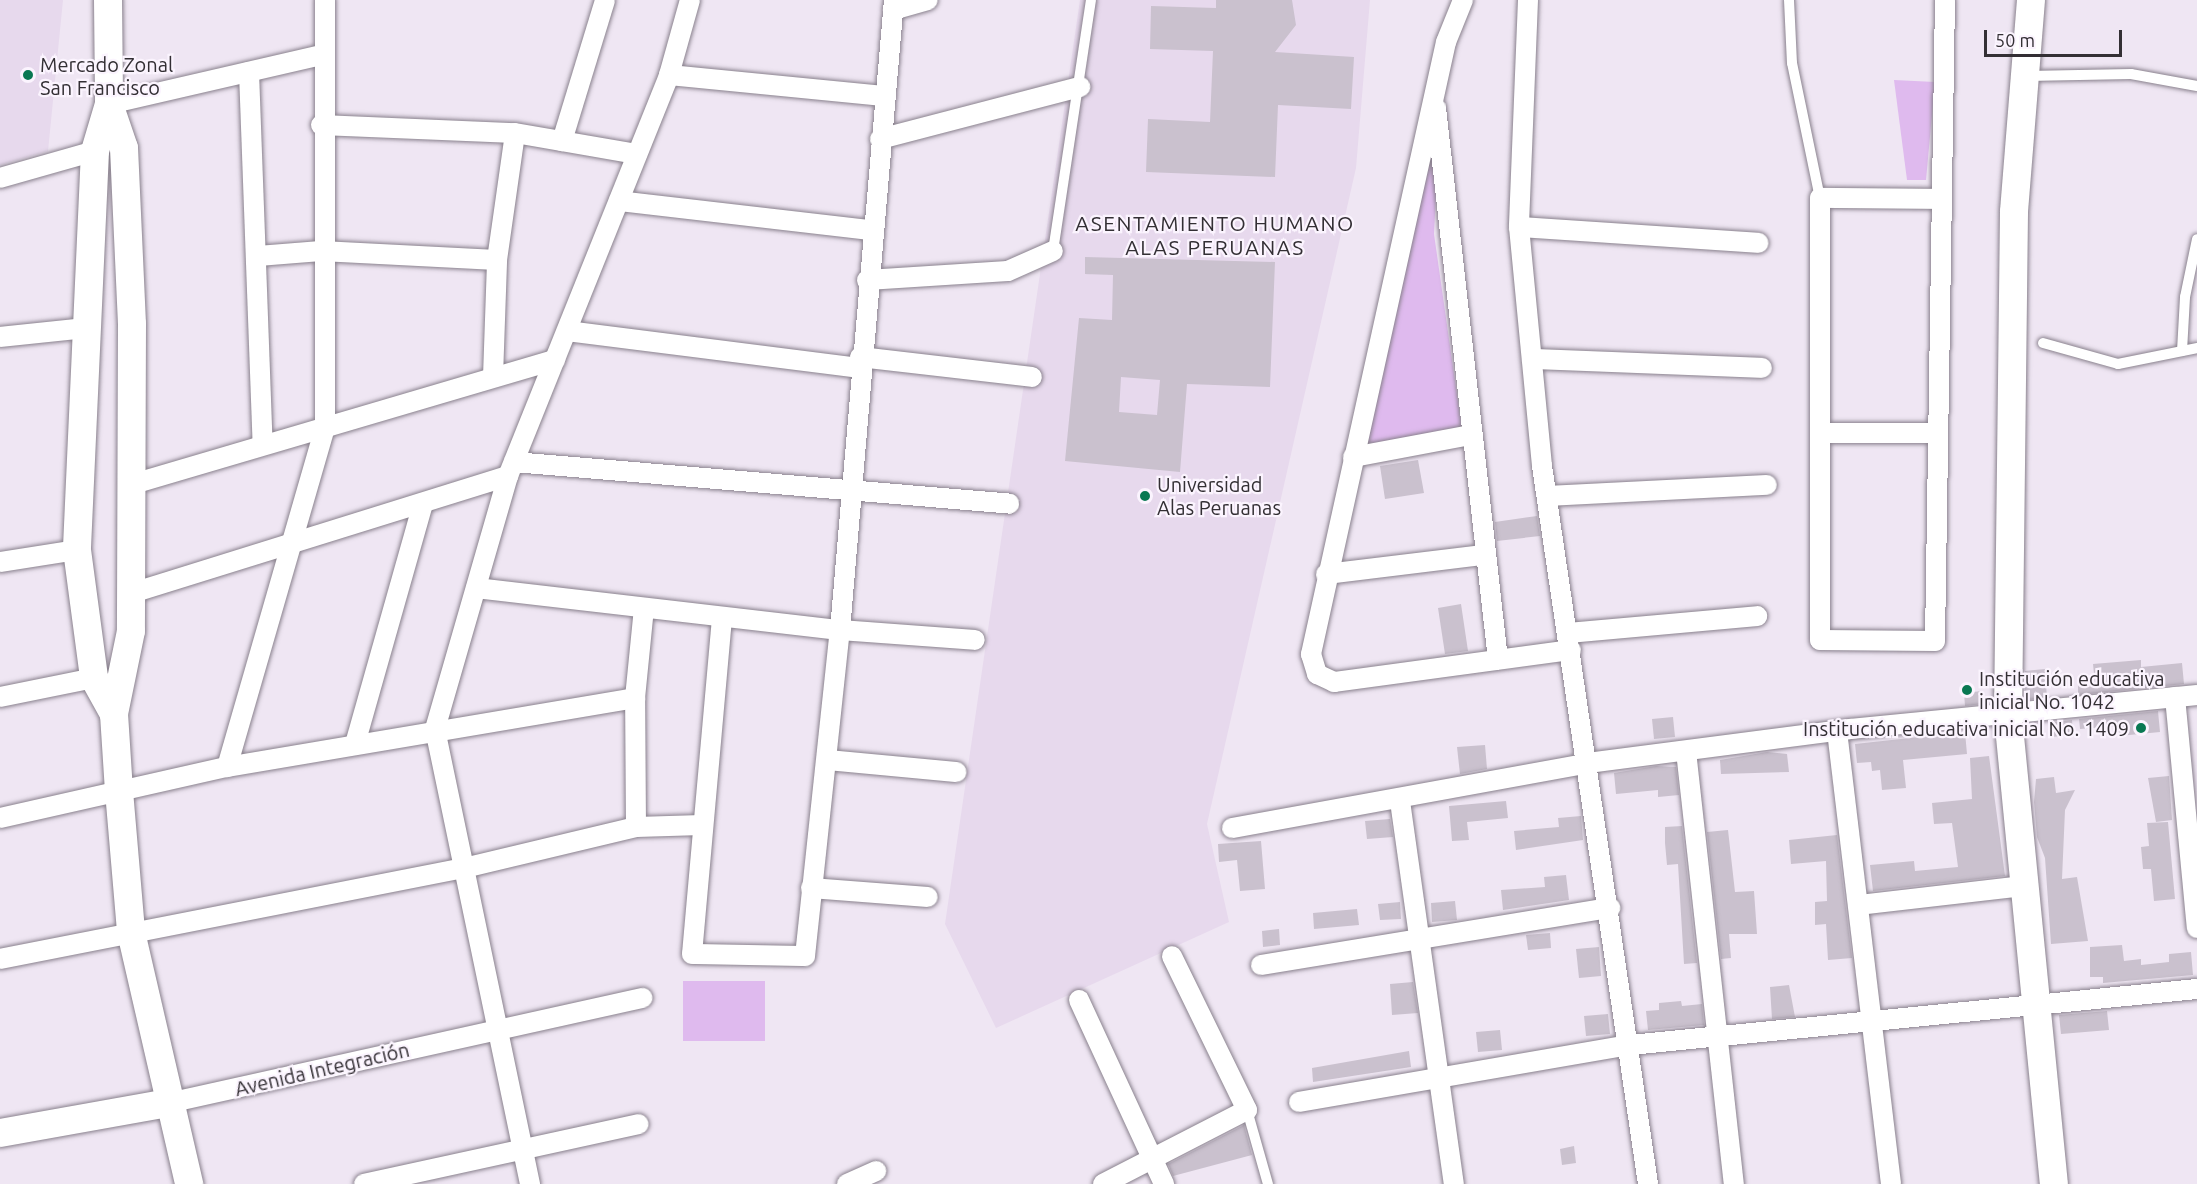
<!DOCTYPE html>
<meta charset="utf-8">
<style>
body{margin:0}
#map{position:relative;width:2197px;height:1184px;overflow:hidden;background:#efe6f3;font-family:Ubuntu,sans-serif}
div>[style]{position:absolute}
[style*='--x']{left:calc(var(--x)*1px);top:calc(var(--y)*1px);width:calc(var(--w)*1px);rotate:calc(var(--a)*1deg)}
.built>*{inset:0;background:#e7d9ed}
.green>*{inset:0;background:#dfbaee}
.building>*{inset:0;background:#cac1ce}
.roads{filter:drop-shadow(0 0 2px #89818d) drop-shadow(0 0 2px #89818d)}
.lane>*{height:10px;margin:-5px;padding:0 5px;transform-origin:5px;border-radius:5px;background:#fff}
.street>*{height:20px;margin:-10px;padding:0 10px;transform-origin:10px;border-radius:10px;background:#fff}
.secondary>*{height:28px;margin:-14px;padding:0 14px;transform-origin:14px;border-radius:14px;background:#fff}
.dots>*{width:16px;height:16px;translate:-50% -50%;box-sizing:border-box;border:3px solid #fbf4fe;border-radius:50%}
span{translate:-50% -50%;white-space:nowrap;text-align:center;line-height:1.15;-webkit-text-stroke:4.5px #fbf4fe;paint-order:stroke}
.poi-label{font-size:20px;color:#332f34}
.left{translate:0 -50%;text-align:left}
.right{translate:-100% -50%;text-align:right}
.street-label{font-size:20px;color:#332f34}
.neighbourhood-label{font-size:21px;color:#332f34;letter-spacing:1.5px}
.scale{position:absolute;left:1984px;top:30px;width:138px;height:27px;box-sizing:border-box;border:3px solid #332f34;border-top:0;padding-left:8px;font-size:18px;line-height:21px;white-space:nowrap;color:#332f34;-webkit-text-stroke:4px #fbf4fe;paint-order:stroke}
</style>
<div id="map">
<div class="built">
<i style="clip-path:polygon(0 0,63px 0,48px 151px,0 165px)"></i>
<i style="clip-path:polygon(1080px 0,1370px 0,1356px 168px,1207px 824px,1229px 922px,996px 1028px,945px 924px)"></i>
</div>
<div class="green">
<i style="clip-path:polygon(1894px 80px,1935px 82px,1926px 180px,1907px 180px)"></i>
<i style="clip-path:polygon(1431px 153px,1438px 153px,1434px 234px,1462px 430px,1364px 447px)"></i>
<i style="clip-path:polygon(683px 981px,765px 981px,765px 1041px,683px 1041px)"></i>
</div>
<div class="building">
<i style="clip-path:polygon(1216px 0,1292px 0,1296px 25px,1275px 52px,1354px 57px,1351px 109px,1278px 105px,1275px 177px,1146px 172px,1148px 119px,1210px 122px,1213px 51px,1150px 49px,1151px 6px,1216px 8px)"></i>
<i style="clip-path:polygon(evenodd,1085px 257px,1275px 262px,1270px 387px,1187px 384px,1180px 472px,1065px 461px,1079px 318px,1112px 320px,1113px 275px,1085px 274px,1085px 257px,1121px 377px,1160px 380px,1157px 415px,1119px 412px,1121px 377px)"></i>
<i style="clip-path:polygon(1418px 460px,1424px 493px,1385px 499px,1380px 466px)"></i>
<i style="clip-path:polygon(1537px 516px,1540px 536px,1497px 541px,1495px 522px)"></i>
<i style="clip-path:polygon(1461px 604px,1468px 651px,1445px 654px,1438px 608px)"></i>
<i style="clip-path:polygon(2141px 660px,2141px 667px,2182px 663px,2184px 684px,2078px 695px,2078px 684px,2095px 684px,2093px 664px)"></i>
<i style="clip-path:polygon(2045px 669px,2047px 698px,2025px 700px,2025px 671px)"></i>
<i style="clip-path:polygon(1982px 691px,1983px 704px,1965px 706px,1964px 693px)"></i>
<i style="clip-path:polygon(2158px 711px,2160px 732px,2119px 736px,2118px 726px,2080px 729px,2079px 719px)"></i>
<i style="clip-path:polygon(1673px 717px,1675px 737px,1654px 739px,1652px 719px)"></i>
<i style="clip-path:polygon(2072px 720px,2073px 735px,2051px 737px,2049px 723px)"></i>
<i style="clip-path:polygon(1965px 732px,1967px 754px,1903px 760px,1906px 788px,1882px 790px,1880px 770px,1872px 771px,1871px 762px,1857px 763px,1855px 744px)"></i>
<i style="clip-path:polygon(1485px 745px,1487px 769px,1460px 774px,1457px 747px)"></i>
<i style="clip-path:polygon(1767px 752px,1787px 754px,1789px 772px,1721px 774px,1720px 760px)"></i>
<i style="clip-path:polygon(1989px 756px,2005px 876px,1873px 891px,1870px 865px,1914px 861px,1915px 871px,1958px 867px,1952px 823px,1934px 824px,1932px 803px,1972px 799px,1970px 758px)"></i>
<i style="clip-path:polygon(1656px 766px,1676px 767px,1679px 795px,1658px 797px,1658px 790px,1616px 794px,1614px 773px)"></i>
<i style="clip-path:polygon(2169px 776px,2172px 820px,2156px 822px,2148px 778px)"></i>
<i style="clip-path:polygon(2054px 777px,2056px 793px,2075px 790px,2065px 810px,2062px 879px,2077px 877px,2088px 941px,2051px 944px,2045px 858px,2037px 837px,2034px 802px,2036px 779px)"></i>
<i style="clip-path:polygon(1506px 801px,1508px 818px,1467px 822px,1469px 840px,1452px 841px,1449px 806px)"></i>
<i style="clip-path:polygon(1581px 816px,1583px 840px,1516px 850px,1514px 831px,1559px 827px,1558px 818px)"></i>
<i style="clip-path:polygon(1390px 819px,1393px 837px,1367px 839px,1365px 821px)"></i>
<i style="clip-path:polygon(2168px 822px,2175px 899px,2154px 901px,2151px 869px,2143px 869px,2141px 847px,2149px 846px,2147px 823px)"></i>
<i style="clip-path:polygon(1682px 826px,1697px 963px,1684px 964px,1678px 864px,1667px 865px,1665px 843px,1665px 827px)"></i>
<i style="clip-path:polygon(1728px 830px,1735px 892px,1754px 891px,1757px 934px,1729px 934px,1731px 958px,1721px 959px,1707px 832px)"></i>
<i style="clip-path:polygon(1837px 835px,1852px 958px,1828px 960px,1826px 924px,1815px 925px,1815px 902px,1827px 901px,1826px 861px,1791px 864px,1789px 840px)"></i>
<i style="clip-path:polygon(1261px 841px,1265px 889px,1240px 891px,1237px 860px,1219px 862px,1218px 844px)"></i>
<i style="clip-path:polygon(1566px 875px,1569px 900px,1503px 910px,1501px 890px,1545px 887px,1544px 877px)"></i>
<i style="clip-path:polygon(1455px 901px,1457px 920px,1432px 922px,1431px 903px)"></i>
<i style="clip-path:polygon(1400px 902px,1401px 919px,1380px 920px,1378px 904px)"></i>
<i style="clip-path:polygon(1357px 909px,1359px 925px,1314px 929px,1313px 913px)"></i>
<i style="clip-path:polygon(1279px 929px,1280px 945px,1263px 947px,1262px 931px)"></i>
<i style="clip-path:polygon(1550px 933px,1551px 948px,1528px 950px,1526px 935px)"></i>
<i style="clip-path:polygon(2122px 945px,2124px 961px,2141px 959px,2141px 965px,2169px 962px,2169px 954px,2191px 952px,2193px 975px,2103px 983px,2103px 977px,2090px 977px,2090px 947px)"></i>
<i style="clip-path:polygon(1599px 947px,1601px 976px,1579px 978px,1576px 949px)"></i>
<i style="clip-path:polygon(1413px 982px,1418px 1013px,1392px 1015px,1390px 984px)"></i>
<i style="clip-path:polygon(1789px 985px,1795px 1017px,1772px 1019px,1770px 987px)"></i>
<i style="clip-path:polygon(1681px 1001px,1682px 1006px,1702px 1004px,1704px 1025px,1648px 1030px,1646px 1011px,1659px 1010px,1659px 1003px)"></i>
<i style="clip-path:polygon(2107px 1011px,2109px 1030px,2061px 1034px,2059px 1015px)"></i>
<i style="clip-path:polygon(1608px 1014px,1610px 1034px,1586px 1036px,1584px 1016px)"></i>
<i style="clip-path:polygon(1500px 1030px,1502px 1050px,1478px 1052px,1476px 1032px)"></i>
<i style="clip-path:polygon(1409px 1051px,1411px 1067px,1313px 1082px,1312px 1068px)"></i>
<i style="clip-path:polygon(1244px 1125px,1252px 1155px,1173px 1176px,1168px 1164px)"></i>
<i style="clip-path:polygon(1574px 1146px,1576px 1163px,1562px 1165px,1560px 1149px)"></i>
</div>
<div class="roads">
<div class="lane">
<i style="--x:1789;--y:0;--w:63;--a:87.3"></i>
<i style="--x:1792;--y:63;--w:138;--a:78.3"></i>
<i style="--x:2027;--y:76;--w:104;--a:-1.1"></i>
<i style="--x:2131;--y:74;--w:67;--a:10.3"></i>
<i style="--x:1053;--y:251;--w:254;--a:-81.4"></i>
<i style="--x:2043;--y:343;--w:78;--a:15.6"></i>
<i style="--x:2118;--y:364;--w:81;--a:-11.4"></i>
<i style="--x:2182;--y:351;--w:54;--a:-86.8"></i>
<i style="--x:2185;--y:297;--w:59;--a:-78.3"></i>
<i style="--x:1247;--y:1110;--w:77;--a:74.2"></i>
</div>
<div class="street">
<i style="--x:1463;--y:0;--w:45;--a:112"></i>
<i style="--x:1446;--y:42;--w:627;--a:102.44"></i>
<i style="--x:1311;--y:654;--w:21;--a:73"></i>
<i style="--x:1317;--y:674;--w:19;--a:25"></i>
<i style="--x:1334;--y:682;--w:239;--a:-7.7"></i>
<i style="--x:1528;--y:0;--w:227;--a:92.3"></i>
<i style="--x:1519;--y:227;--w:240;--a:84.5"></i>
<i style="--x:1542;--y:466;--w:726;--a:81.6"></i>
<i style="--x:893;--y:10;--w:36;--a:-16"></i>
<i style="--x:249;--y:72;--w:373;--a:87.9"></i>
<i style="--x:669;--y:75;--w:216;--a:5.6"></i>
<i style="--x:109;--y:104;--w:218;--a:-13"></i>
<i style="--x:1436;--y:108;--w:555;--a:83.59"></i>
<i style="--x:321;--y:125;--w:194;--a:2.4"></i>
<i style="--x:515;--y:133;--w:124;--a:9.8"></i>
<i style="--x:880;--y:139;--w:207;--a:-14.6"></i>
<i style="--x:562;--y:141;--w:147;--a:-73"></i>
<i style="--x:0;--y:178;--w:99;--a:-15.9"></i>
<i style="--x:1939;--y:199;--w:119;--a:-179.5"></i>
<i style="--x:1820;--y:198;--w:442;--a:90"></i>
<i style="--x:1820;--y:640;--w:115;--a:0.5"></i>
<i style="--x:1935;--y:641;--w:641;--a:-89.11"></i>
<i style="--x:619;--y:201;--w:254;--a:6.6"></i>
<i style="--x:1519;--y:227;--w:240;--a:3.8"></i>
<i style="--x:258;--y:256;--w:63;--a:-4.5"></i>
<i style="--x:321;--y:251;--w:176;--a:2.9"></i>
<i style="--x:867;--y:280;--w:141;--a:-3.7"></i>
<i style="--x:1008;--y:271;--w:49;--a:-24"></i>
<i style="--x:567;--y:331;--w:294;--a:7.2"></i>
<i style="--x:0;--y:337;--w:86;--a:-6"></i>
<i style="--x:860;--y:357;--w:173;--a:6.6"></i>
<i style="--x:1532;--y:359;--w:230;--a:2.2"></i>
<i style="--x:493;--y:377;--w:117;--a:-88"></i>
<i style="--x:497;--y:260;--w:128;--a:-81.9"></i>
<i style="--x:1821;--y:433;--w:116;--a:0"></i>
<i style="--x:1353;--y:457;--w:119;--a:-10.6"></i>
<i style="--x:514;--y:462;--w:497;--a:4.8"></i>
<i style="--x:133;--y:484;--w:440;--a:-16.4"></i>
<i style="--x:1547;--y:496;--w:220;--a:-2.9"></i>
<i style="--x:0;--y:562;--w:78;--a:-8.9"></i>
<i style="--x:1326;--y:574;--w:159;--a:-6.9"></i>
<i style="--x:476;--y:588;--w:366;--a:6.6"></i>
<i style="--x:840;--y:630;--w:135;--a:4.2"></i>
<i style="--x:132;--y:593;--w:394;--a:-17.3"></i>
<i style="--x:722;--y:618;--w:337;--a:95.1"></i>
<i style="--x:692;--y:954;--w:113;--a:1"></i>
<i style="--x:805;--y:956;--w:328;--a:-83.9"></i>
<i style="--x:840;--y:630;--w:632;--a:-85.1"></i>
<i style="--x:1568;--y:633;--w:190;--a:-5.1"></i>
<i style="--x:0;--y:697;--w:96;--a:-11.4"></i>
<i style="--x:2175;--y:697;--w:232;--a:84.6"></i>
<i style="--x:1837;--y:731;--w:456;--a:83.2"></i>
<i style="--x:355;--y:744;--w:250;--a:-74.2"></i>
<i style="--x:1686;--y:751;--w:436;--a:83.7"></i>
<i style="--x:827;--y:760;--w:130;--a:5.3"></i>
<i style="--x:227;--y:767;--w:354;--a:-73.9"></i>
<i style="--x:325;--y:427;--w:427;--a:-90"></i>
<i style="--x:1400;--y:801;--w:387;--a:82"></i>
<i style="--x:0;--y:818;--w:233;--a:-12.7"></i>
<i style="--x:227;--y:767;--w:414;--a:-9.6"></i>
<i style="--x:636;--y:827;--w:129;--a:-90.4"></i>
<i style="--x:635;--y:698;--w:90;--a:-84.3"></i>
<i style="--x:1232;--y:828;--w:362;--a:-10.3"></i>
<i style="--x:1588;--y:763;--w:264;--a:-7.4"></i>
<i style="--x:1850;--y:729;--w:349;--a:-5.6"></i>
<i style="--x:811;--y:888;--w:117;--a:4.4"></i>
<i style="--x:1859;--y:905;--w:164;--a:-6.6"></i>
<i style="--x:0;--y:959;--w:469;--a:-11.1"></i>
<i style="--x:460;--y:869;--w:181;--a:-13.4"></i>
<i style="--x:636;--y:827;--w:66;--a:-1.7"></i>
<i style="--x:1261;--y:965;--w:354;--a:-9.3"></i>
<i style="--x:1079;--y:1000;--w:203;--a:65.2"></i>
<i style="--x:1299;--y:1102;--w:336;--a:-9.8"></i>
<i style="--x:1630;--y:1045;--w:570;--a:-5.64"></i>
<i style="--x:168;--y:1103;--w:486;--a:-12.5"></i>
<i style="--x:364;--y:1184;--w:281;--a:-12.3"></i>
<i style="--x:530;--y:1184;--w:465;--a:-101.8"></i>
<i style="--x:435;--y:729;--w:263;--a:-73.9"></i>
<i style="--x:508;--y:476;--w:432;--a:-68.1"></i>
<i style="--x:669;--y:75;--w:78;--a:-74.4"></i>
<i style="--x:847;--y:1184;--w:32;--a:-24"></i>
<i style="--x:1103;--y:1184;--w:162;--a:-27.2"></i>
<i style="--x:1247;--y:1110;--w:171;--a:-116"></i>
</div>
<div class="secondary">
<i style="--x:108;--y:0;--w:104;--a:89.4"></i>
<i style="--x:109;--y:104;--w:49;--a:106.6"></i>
<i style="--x:95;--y:151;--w:399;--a:92.6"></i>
<i style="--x:77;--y:550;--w:129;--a:82.4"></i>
<i style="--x:94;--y:678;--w:41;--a:60.9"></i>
<i style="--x:2031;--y:0;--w:213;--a:94.6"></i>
<i style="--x:2014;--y:212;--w:504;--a:90.68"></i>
<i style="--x:2008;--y:716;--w:470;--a:84.4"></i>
<i style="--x:109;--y:104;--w:46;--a:71.2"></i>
<i style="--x:124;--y:148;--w:176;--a:87.4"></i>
<i style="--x:132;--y:324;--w:307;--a:90.2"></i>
<i style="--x:131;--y:631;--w:85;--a:101.6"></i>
<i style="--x:114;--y:714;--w:77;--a:86.3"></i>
<i style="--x:119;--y:791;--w:142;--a:85.1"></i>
<i style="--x:131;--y:932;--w:259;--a:77"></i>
<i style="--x:0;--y:1133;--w:171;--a:-10.1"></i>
</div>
</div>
<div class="dots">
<i style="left:28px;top:75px;background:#097852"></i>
<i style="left:1145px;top:496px;background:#097852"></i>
<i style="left:1967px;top:690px;background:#097852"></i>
<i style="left:2141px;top:728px;background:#097852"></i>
</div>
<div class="poi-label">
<span class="left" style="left:40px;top:76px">Mercado Zonal<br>San Francisco</span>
<span class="left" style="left:1157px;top:496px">Universidad<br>Alas Peruanas</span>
<span class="left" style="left:1979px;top:690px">Institución educativa<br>inicial No. 1042</span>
<span class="right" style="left:2129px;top:728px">Institución educativa inicial No. 1409</span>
</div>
<div class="street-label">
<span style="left:322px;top:1069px;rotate:-13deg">Avenida Integración</span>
</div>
<div class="neighbourhood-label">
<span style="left:1215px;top:235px">ASENTAMIENTO HUMANO<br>ALAS PERUANAS</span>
</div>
<div class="scale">50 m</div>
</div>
